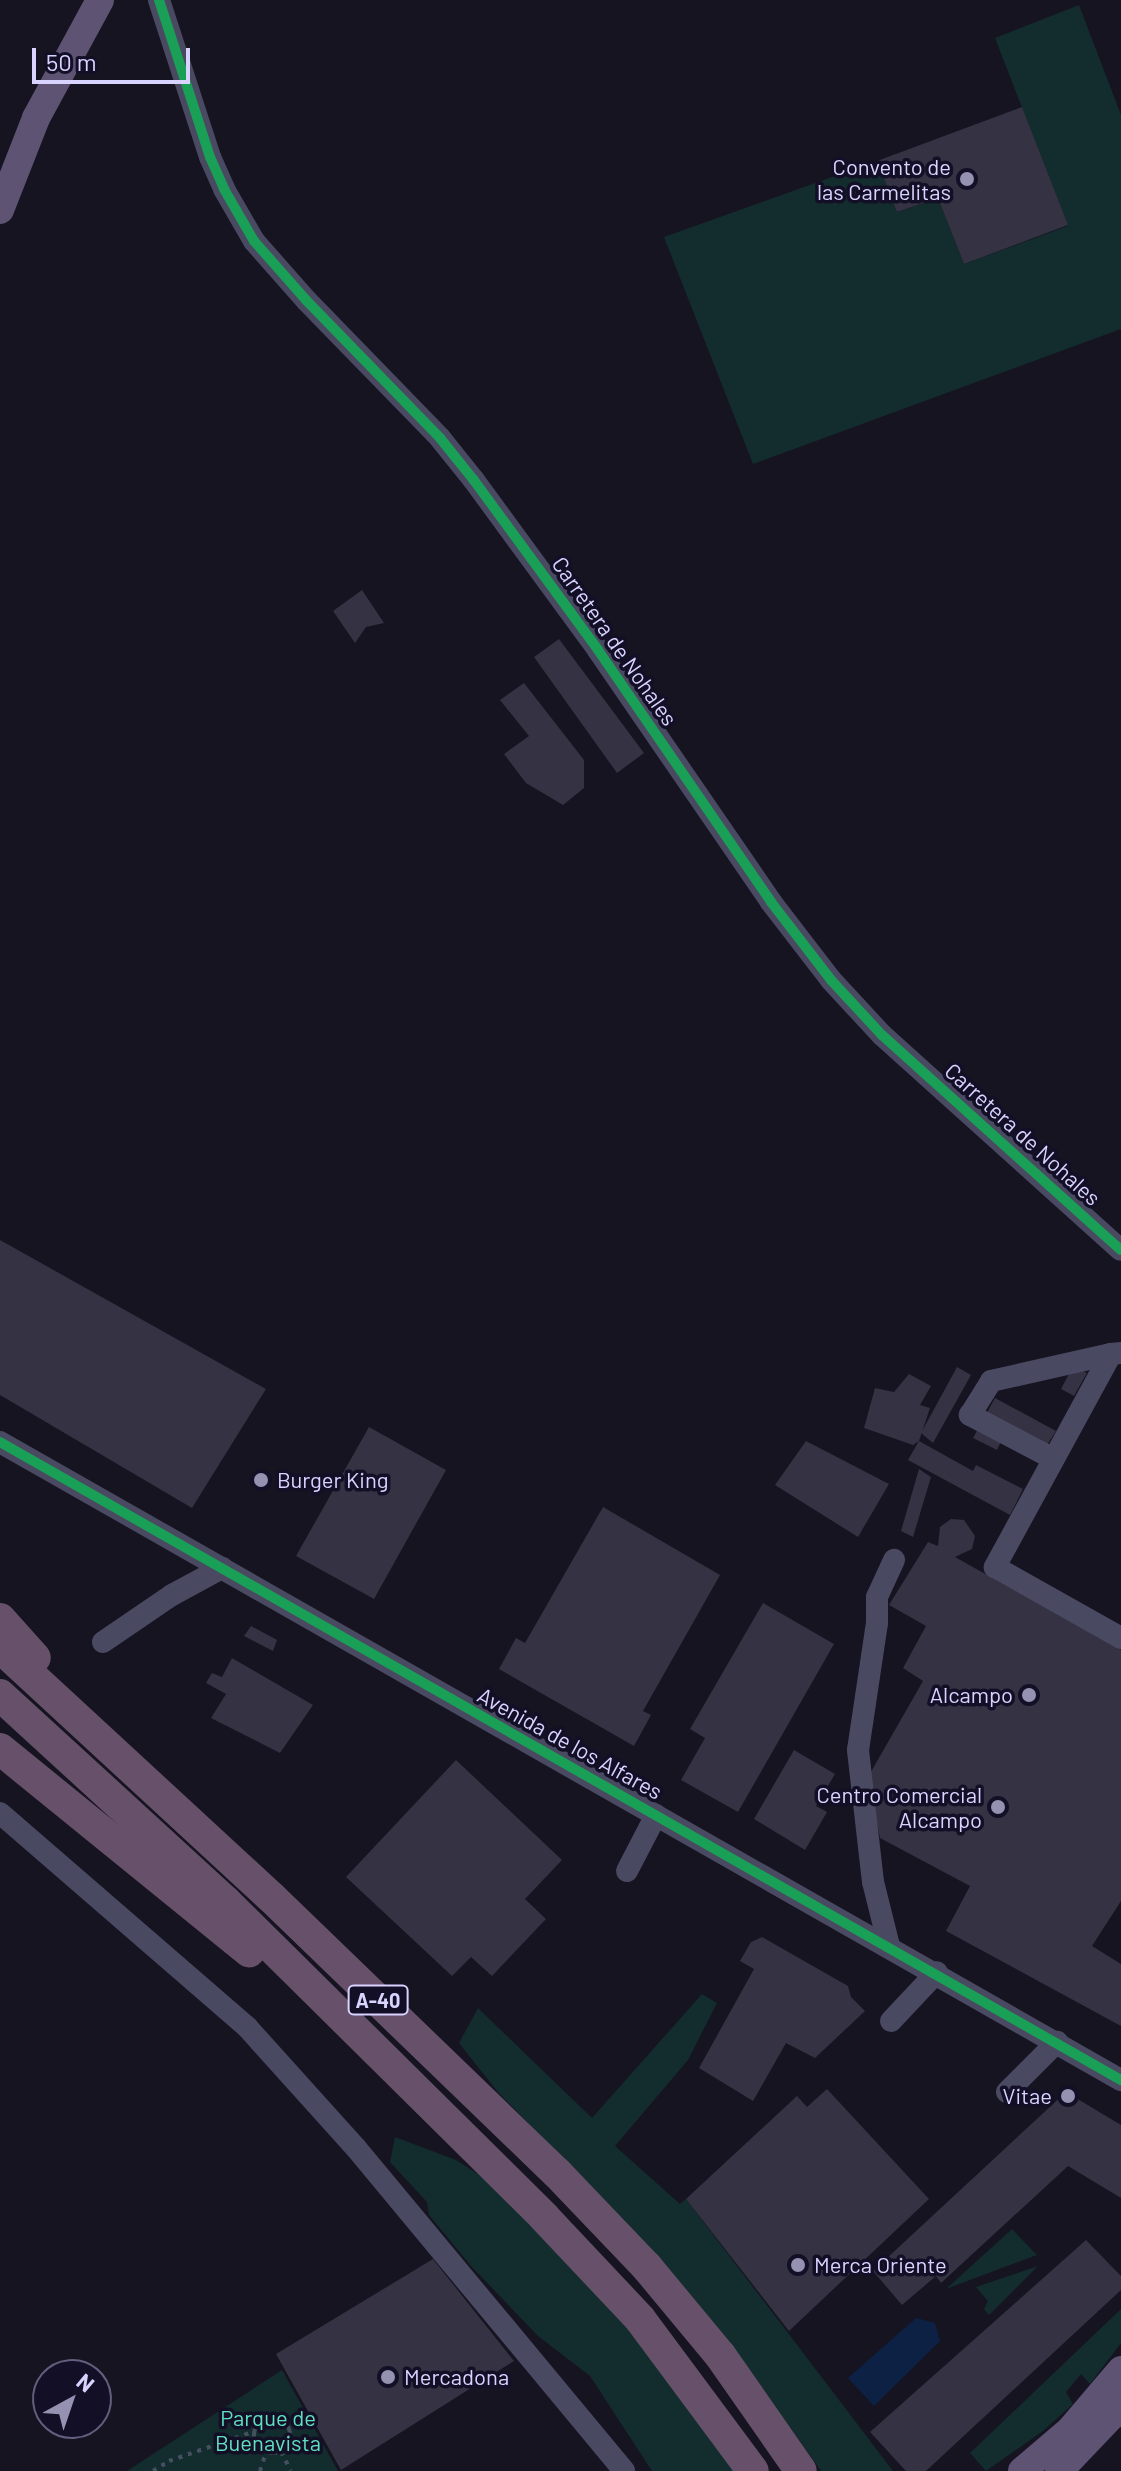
<!DOCTYPE html>
<style>
body{margin:0}
#map{position:relative;width:1121px;height:2471px;overflow:hidden;background:#161421;font-family:Barlow,sans-serif}
div>[style]{position:absolute}
[style*='--x']{left:calc(var(--x)*1px);top:calc(var(--y)*1px);width:calc(var(--w)*1px);rotate:calc(var(--a)*1deg)}
.green>*{inset:0;background:#132c2d}
.water>*{inset:0;background:#0d2144}
.building>*{inset:0;background:#343243}
.path>*{height:4px;margin-top:-2px;transform-origin:0;background:repeating-linear-gradient(90deg,#44505f 0 4px,transparent 0 10px)}
.path>.ring{margin:-2px;padding:0;box-sizing:content-box;background:none;border:4px solid #44505f;border-radius:50%}
.minor>*{height:22px;margin:-11px;padding:0 11px;transform-origin:11px;border-radius:11px;background:#4a4962}
.major>*{height:28px;margin:-14px;padding:0 14px;transform-origin:14px;border-radius:14px;background:#5e5373}
.highway>*{height:32px;margin:-16px;padding:0 16px;transform-origin:16px;border-radius:16px;background:#67516a}
.cycleway>*{height:10px;margin:-5px;padding:0 5px;transform-origin:5px;border-radius:5px;background:#1a9f57}
.dots>*{width:22px;height:22px;translate:-50% -50%;box-sizing:border-box;border:4px solid #130f26;border-radius:50%}
span{translate:-50% -50%;white-space:nowrap;text-align:center;line-height:1.15;-webkit-text-stroke:7px #130f26;paint-order:stroke}
.shield-label span{padding:2px 6px;background:#130f26;border:2px solid;border-radius:6px;-webkit-text-stroke-width:0}
.shield-label{font-size:20px;color:#d9d4ff;font-weight:700}
.poi-label{font-size:22px;color:#d9d4ff}
.right{translate:-100% -50%;text-align:right}
.left{translate:0 -50%;text-align:left}
.street-label{font-size:22px;color:#d9d4ff}
.park-label{font-size:22px;color:#5fe0c0}
.north{position:absolute;left:32px;top:2359px;width:80px;height:80px;box-sizing:border-box;background:#130f26;border:2px solid #625e7d;border-radius:50%;rotate:40deg;font-size:22px;font-weight:700;line-height:32px;text-align:center;color:#d9d4ff}
.north::after{content:'';display:block;margin:auto;width:28px;height:36px;background:#9591b1;clip-path:polygon(50% 0,100% 100%,50% 72%,0 100%)}
.scale{position:absolute;left:32px;top:48px;width:158px;height:36px;box-sizing:border-box;border:4px solid #d9d4ff;border-top:0;padding-left:10px;font-size:24px;line-height:28px;white-space:nowrap;color:#d9d4ff;-webkit-text-stroke:6px #130f26;paint-order:stroke}
</style>
<div id="map">
<div class="green">
<i style="clip-path:polygon(1079px 5px,1121px 115px,1121px 329px,753px 464px,664px 237px,877px 161px,897px 212px,938px 198px,964px 264px,1068px 226px,995px 38px)"></i>
<i style="clip-path:polygon(702px 1994px,717px 2003px,688px 2060px,615px 2146px,680px 2204px,686px 2199px,893px 2471px,821px 2471px,766px 2394px,619px 2217px,497px 2091px,459px 2043px,478px 2008px,592px 2118px)"></i>
<i style="clip-path:polygon(395px 2137px,456px 2160px,503px 2190px,669px 2370px,741px 2471px,652px 2471px,590px 2376px,538px 2336px,471px 2266px,429px 2215px,427px 2202px,390px 2162px)"></i>
<i style="clip-path:polygon(1012px 2229px,1037px 2255px,946px 2289px)"></i>
<i style="clip-path:polygon(1038px 2266px,989px 2315px,984px 2309px,988px 2301px,976px 2287px)"></i>
<i style="clip-path:polygon(1121px 2309px,1121px 2343px,1090px 2384px,1081px 2374px,1066px 2392px,1073px 2404px,1043px 2431px,986px 2471px,970px 2453px)"></i>
<i style="clip-path:polygon(282px 2370px,338px 2471px,127px 2471px)"></i>
</div>
<div class="water">
<i style="clip-path:polygon(916px 2318px,935px 2323px,940px 2341px,874px 2406px,848px 2378px)"></i>
</div>
<div class="building">
<i style="clip-path:polygon(1022px 107px,1068px 225px,964px 264px,938px 198px,897px 212px,877px 161px)"></i>
<i style="clip-path:polygon(362px 590px,384px 623px,366px 627px,355px 643px,333px 611px)"></i>
<i style="clip-path:polygon(559px 639px,644px 753px,617px 773px,534px 657px)"></i>
<i style="clip-path:polygon(524px 683px,584px 760px,584px 788px,563px 805px,526px 783px,504px 754px,529px 736px,500px 700px)"></i>
<i style="clip-path:polygon(0 1240px,266px 1389px,192px 1508px,0 1395px)"></i>
<i style="clip-path:polygon(1073px 1366px,1087px 1373px,1074px 1396px,1061px 1389px)"></i>
<i style="clip-path:polygon(957px 1367px,971px 1375px,933px 1443px,921px 1433px)"></i>
<i style="clip-path:polygon(909px 1374px,931px 1386px,920px 1405px,930px 1408px,919px 1441px,973px 1471px,976px 1465px,1023px 1489px,1010px 1515px,908px 1460px,919px 1441px,913px 1445px,864px 1428px,875px 1388px,894px 1392px)"></i>
<i style="clip-path:polygon(995px 1398px,1056px 1431px,1042px 1453px,1008px 1427px,997px 1450px,973px 1438px)"></i>
<i style="clip-path:polygon(369px 1427px,446px 1470px,374px 1599px,296px 1556px)"></i>
<i style="clip-path:polygon(806px 1441px,889px 1484px,858px 1537px,775px 1485px)"></i>
<i style="clip-path:polygon(919px 1469px,931px 1477px,913px 1537px,901px 1531px)"></i>
<i style="clip-path:polygon(603px 1507px,720px 1575px,643px 1711px,651px 1715px,634px 1746px,499px 1669px,516px 1638px,525px 1643px)"></i>
<i style="clip-path:polygon(951px 1519px,964px 1520px,975px 1536px,972px 1549px,955px 1557px,1121px 1650px,1121px 1901px,1092px 1946px,1121px 1964px,1121px 2026px,946px 1931px,970px 1886px,880px 1838px,868px 1777px,923px 1681px,903px 1668px,926px 1626px,889px 1605px,928px 1542px,938px 1546px,940px 1527px)"></i>
<i style="clip-path:polygon(763px 1603px,834px 1644px,738px 1812px,681px 1780px,705px 1738px,690px 1729px)"></i>
<i style="clip-path:polygon(251px 1626px,277px 1640px,273px 1651px,244px 1636px)"></i>
<i style="clip-path:polygon(232px 1658px,313px 1705px,280px 1753px,211px 1718px,226px 1694px,206px 1683px,212px 1673px,222px 1677px)"></i>
<i style="clip-path:polygon(794px 1750px,835px 1774px,816px 1806px,827px 1812px,805px 1850px,754px 1819px)"></i>
<i style="clip-path:polygon(456px 1760px,562px 1860px,525px 1899px,546px 1919px,492px 1976px,471px 1957px,452px 1976px,346px 1877px)"></i>
<i style="clip-path:polygon(762px 1937px,848px 1986px,851px 1997px,865px 2011px,815px 2058px,786px 2043px,753px 2101px,699px 2068px,754px 1969px,740px 1961px,751px 1942px)"></i>
<i style="clip-path:polygon(827px 2089px,929px 2199px,789px 2331px,686px 2199px,797px 2096px,807px 2107px)"></i>
<i style="clip-path:polygon(1066px 2092px,1121px 2125px,1121px 2198px,1068px 2166px,941px 2283px,936px 2276px,902px 2305px,873px 2271px)"></i>
<i style="clip-path:polygon(1086px 2240px,1121px 2276px,1121px 2290px,926px 2471px,906px 2471px,870px 2432px)"></i>
<i style="clip-path:polygon(433px 2259px,514px 2361px,341px 2470px,276px 2354px)"></i>
</div>
<div class="path">
<i class="ring" style="left:254px;top:2417px;width:32px;height:32px"></i>
<i style="--x:281;--y:2452;--w:21;--a:62"></i>
<i style="--x:153;--y:2471;--w:19;--a:-32"></i>
<i style="--x:169;--y:2461;--w:91;--a:-19.2"></i>
<i style="--x:260;--y:2471;--w:20;--a:-72"></i>
</div>
<div class="minor">
<i style="--x:159;--y:0;--w:165;--a:72"></i>
<i style="--x:210;--y:157;--w:35;--a:66"></i>
<i style="--x:224;--y:189;--w:60;--a:60"></i>
<i style="--x:254;--y:241;--w:79;--a:48.6"></i>
<i style="--x:306;--y:300;--w:192;--a:45.8"></i>
<i style="--x:440;--y:438;--w:53;--a:51.2"></i>
<i style="--x:473;--y:479;--w:212;--a:53.8"></i>
<i style="--x:598;--y:650;--w:306;--a:55.5"></i>
<i style="--x:771;--y:902;--w:98;--a:52.4"></i>
<i style="--x:831;--y:980;--w:75;--a:47.2"></i>
<i style="--x:882;--y:1035;--w:321;--a:42"></i>
<i style="--x:1121;--y:1353;--w:10;--a:174"></i>
<i style="--x:1111;--y:1354;--w:243;--a:118.6"></i>
<i style="--x:995;--y:1567;--w:145;--a:29.4"></i>
<i style="--x:0;--y:1442;--w:1290;--a:29.65"></i>
<i style="--x:1052;--y:1458;--w:93;--a:-152.3"></i>
<i style="--x:970;--y:1415;--w:40;--a:-58"></i>
<i style="--x:991;--y:1381;--w:123;--a:-12.7"></i>
<i style="--x:103;--y:1642;--w:83;--a:-34.3"></i>
<i style="--x:172;--y:1595;--w:57;--a:-28.4"></i>
<i style="--x:0;--y:1813;--w:327;--a:40.9"></i>
<i style="--x:247;--y:2027;--w:163;--a:48"></i>
<i style="--x:356;--y:2148;--w:420;--a:50.3"></i>
<i style="--x:627;--y:1871;--w:63;--a:-62.6"></i>
<i style="--x:889;--y:1946;--w:66;--a:-104"></i>
<i style="--x:873;--y:1882;--w:133;--a:-96.5"></i>
<i style="--x:858;--y:1750;--w:128;--a:-81.5"></i>
<i style="--x:877;--y:1623;--w:26;--a:-90"></i>
<i style="--x:877;--y:1597;--w:41;--a:-65.3"></i>
<i style="--x:891;--y:2021;--w:67;--a:-46.8"></i>
<i style="--x:1007;--y:2092;--w:71;--a:-45"></i>
</div>
<div class="major">
<i style="--x:0;--y:210;--w:99;--a:-68.6"></i>
<i style="--x:36;--y:118;--w:134;--a:-61.5"></i>
<i style="--x:1022;--y:2471;--w:63;--a:-40.5"></i>
<i style="--x:1070;--y:2430;--w:79;--a:-49.6"></i>
<i style="--x:1059;--y:2471;--w:90;--a:-46.4"></i>
</div>
<div class="highway">
<i style="--x:0;--y:1619;--w:52;--a:48.1"></i>
<i style="--x:0;--y:1647;--w:369;--a:42.7"></i>
<i style="--x:271;--y:1897;--w:397;--a:44"></i>
<i style="--x:557;--y:2173;--w:129;--a:46.3"></i>
<i style="--x:646;--y:2266;--w:116;--a:50.3"></i>
<i style="--x:720;--y:2355;--w:141;--a:55.1"></i>
<i style="--x:0;--y:1695;--w:306;--a:42.5"></i>
<i style="--x:226;--y:1902;--w:448;--a:44.7"></i>
<i style="--x:544;--y:2217;--w:140;--a:46.7"></i>
<i style="--x:640;--y:2319;--w:189;--a:53.4"></i>
<i style="--x:0;--y:1749;--w:321;--a:39.1"></i>
</div>
<div class="cycleway">
<i style="--x:159;--y:0;--w:165;--a:72"></i>
<i style="--x:210;--y:157;--w:35;--a:66"></i>
<i style="--x:224;--y:189;--w:60;--a:60"></i>
<i style="--x:254;--y:241;--w:79;--a:48.6"></i>
<i style="--x:306;--y:300;--w:192;--a:45.8"></i>
<i style="--x:440;--y:438;--w:53;--a:51.2"></i>
<i style="--x:473;--y:479;--w:212;--a:53.8"></i>
<i style="--x:598;--y:650;--w:306;--a:55.5"></i>
<i style="--x:771;--y:902;--w:98;--a:52.4"></i>
<i style="--x:831;--y:980;--w:75;--a:47.2"></i>
<i style="--x:882;--y:1035;--w:321;--a:42"></i>
<i style="--x:0;--y:1442;--w:1290;--a:29.65"></i>
</div>
<div class="dots">
<i style="left:967px;top:179px;background:#9591b1"></i>
<i style="left:261px;top:1480px;background:#9591b1"></i>
<i style="left:1029px;top:1695px;background:#9591b1"></i>
<i style="left:998px;top:1807px;background:#9591b1"></i>
<i style="left:1068px;top:2096px;background:#9591b1"></i>
<i style="left:798px;top:2265px;background:#9591b1"></i>
<i style="left:388px;top:2377px;background:#9591b1"></i>
</div>
<div class="shield-label">
<span style="left:378px;top:2000px">A-40</span>
</div>
<div class="poi-label">
<span class="right" style="left:951px;top:179px">Convento de<br>las Carmelitas</span>
<span class="left" style="left:277px;top:1480px">Burger King</span>
<span class="right" style="left:1013px;top:1695px">Alcampo</span>
<span class="right" style="left:982px;top:1807px">Centro Comercial<br>Alcampo</span>
<span class="right" style="left:1052px;top:2096px">Vitae</span>
<span class="left" style="left:814px;top:2265px">Merca Oriente</span>
<span class="left" style="left:404px;top:2377px">Mercadona</span>
</div>
<div class="street-label">
<span style="left:615px;top:641px;rotate:55deg">Carretera de Nohales</span>
<span style="left:1023px;top:1134px;rotate:42deg">Carretera de Nohales</span>
<span style="left:570px;top:1743px;rotate:29deg">Avenida de los Alfares</span>
</div>
<div class="park-label">
<span style="left:268px;top:2430px">Parque de<br>Buenavista</span>
</div>
<div class="north">N</div>
<div class="scale">50 m</div>
</div>
